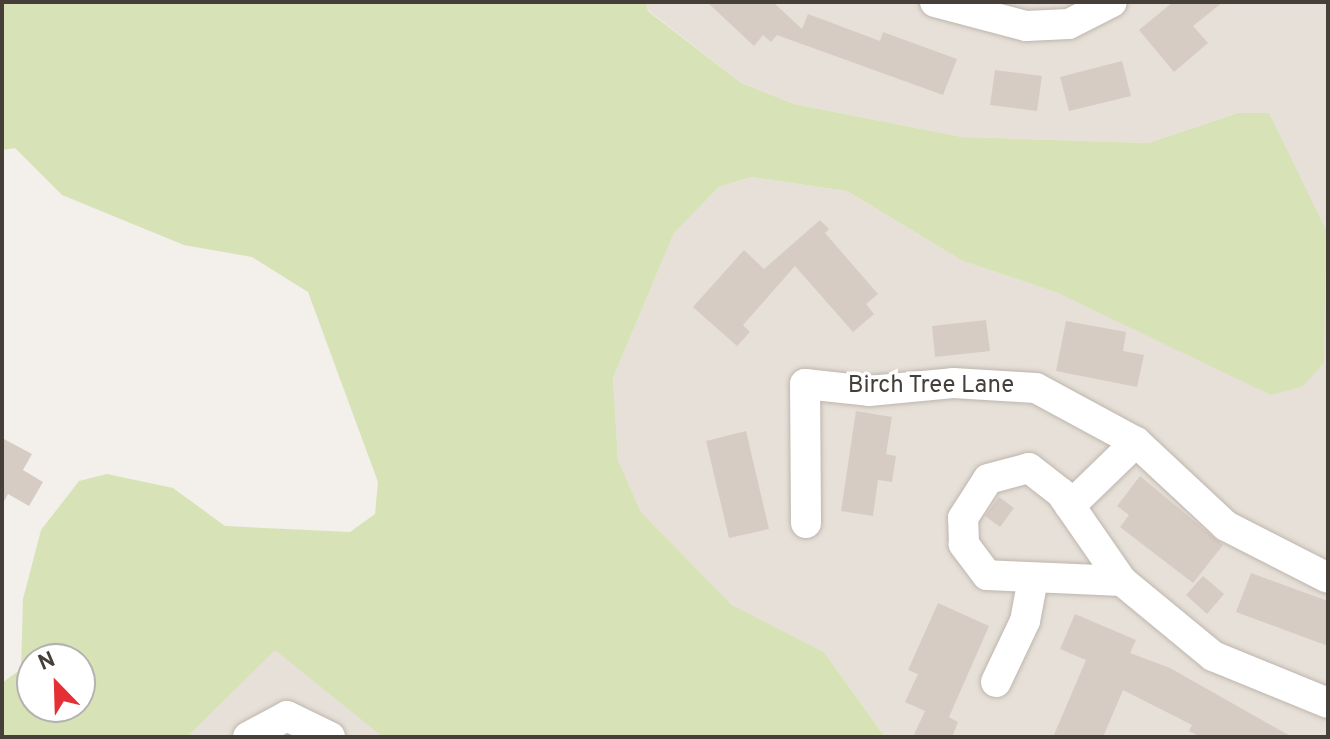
<!DOCTYPE html>
<style>
body{margin:0}
#map{position:relative;width:1330px;height:739px;overflow:hidden;background:#f3efea;font-family:Overpass,sans-serif}
div>[style]{position:absolute}
[style*='--x']{left:calc(var(--x)*1px);top:calc(var(--y)*1px);width:calc(var(--w)*1px);rotate:calc(var(--a)*1deg)}
.residential>*{inset:0;background:#e6e0d8}
.green>*{inset:0;background:#d7e3b7}
.building>*{inset:0;background:#d7ccc3}
.roads{filter:drop-shadow(0 0 2px #beb5ad) drop-shadow(0 0 2px #beb5ad)}
.minor>*{height:30px;margin:-15px;padding:0 15px;transform-origin:15px;border-radius:15px;background:#fff}
span{translate:-50% -50%;white-space:nowrap;text-align:center;line-height:1.15;-webkit-text-stroke:7px #fff;paint-order:stroke}
.street-label{font-size:24px;color:#463e39}
.frame{position:absolute;inset:0;border:4px solid #463e39;pointer-events:none}
.north{position:absolute;left:16px;top:643px;width:80px;height:80px;box-sizing:border-box;background:#fff;border:2px solid #b5b2b0;border-radius:50%;rotate:337deg;font-size:22px;font-weight:700;line-height:32px;text-align:center;color:#463e39}
.north::after{content:'';display:block;margin:auto;width:28px;height:36px;background:#e43035;clip-path:polygon(50% 0,100% 100%,50% 72%,0 100%)}
</style>
<div id="map">
<div class="residential">
<i style="clip-path:polygon(646px 2px,1328px 2px,1328px 737px,885px 737px,824px 652px,732px 605px,641px 512px,618px 460px,613px 378px,674px 233px,719px 187px,751px 177px,847px 191px,963px 261px,1058px 293px,1238px 113px,1148px 143px,962px 137px,794px 104px,741px 83px,648px 10px)"></i>
<i style="clip-path:polygon(275px 649px,377px 730px,383px 737px,187px 737px)"></i>
</div>
<div class="green">
<i style="clip-path:polygon(evenodd,2px 2px,646px 2px,648px 11px,741px 83px,794px 104px,962px 137px,1148px 143px,1238px 113px,1269px 113px,1326px 230px,1324px 363px,1303px 386px,1271px 395px,1058px 293px,963px 261px,847px 191px,751px 177px,719px 187px,674px 233px,613px 378px,618px 460px,641px 512px,732px 605px,824px 652px,885px 737px,383px 737px,275px 650px,187px 737px,2px 737px,2px 683px,21px 669px,23px 599px,41px 530px,79px 481px,107px 474px,173px 488px,225px 526px,350px 532px,375px 514px,378px 482px,308px 292px,252px 257px,184px 245px,62px 195px,15px 148px,2px 150px,2px 2px,32px 659px,80px 659px,80px 707px,32px 707px,32px 659px)"></i>
</div>
<div class="building">
<i style="clip-path:polygon(707px 2px,773px 2px,802px 29px,808px 14px,880px 41px,883px 32px,957px 59px,943px 95px,777px 35px,771px 42px,763px 35px,754px 46px)"></i>
<i style="clip-path:polygon(1173px 2px,1223px 2px,1193px 26px,1208px 43px,1174px 72px,1139px 30px)"></i>
<i style="clip-path:polygon(1122px 61px,1131px 96px,1069px 111px,1060px 77px)"></i>
<i style="clip-path:polygon(995px 70px,1042px 76px,1037px 111px,990px 105px)"></i>
<i style="clip-path:polygon(820px 220px,829px 229px,825px 233px,878px 294px,866px 304px,874px 314px,853px 332px,795px 266px,743px 325px,750px 332px,737px 346px,693px 307px,744px 250px,764px 269px)"></i>
<i style="clip-path:polygon(986px 320px,990px 351px,935px 357px,932px 326px)"></i>
<i style="clip-path:polygon(1066px 321px,1126px 332px,1123px 351px,1144px 355px,1137px 387px,1056px 371px)"></i>
<i style="clip-path:polygon(856px 411px,892px 417px,886px 454px,896px 456px,892px 482px,878px 480px,873px 516px,841px 511px)"></i>
<i style="clip-path:polygon(746px 431px,769px 529px,729px 538px,706px 441px)"></i>
<i style="clip-path:polygon(2px 438px,32px 454px,23px 470px,43px 482px,29px 506px,8px 494px,2px 505px)"></i>
<i style="clip-path:polygon(1140px 476px,1223px 545px,1193px 583px,1120px 527px,1129px 515px,1117px 506px)"></i>
<i style="clip-path:polygon(999px 497px,1014px 508px,1000px 527px,985px 516px)"></i>
<i style="clip-path:polygon(1251px 573px,1328px 601px,1328px 646px,1236px 612px)"></i>
<i style="clip-path:polygon(1203px 576px,1224px 594px,1207px 614px,1186px 595px)"></i>
<i style="clip-path:polygon(938px 603px,989px 626px,949px 717px,958px 722px,952px 737px,913px 737px,925px 711px,905px 702px,918px 674px,908px 670px)"></i>
<i style="clip-path:polygon(1075px 614px,1136px 640px,1130px 653px,1170px 668px,1292px 737px,1201px 737px,1189px 731px,1192px 725px,1123px 690px,1103px 737px,1053px 737px,1086px 660px,1060px 649px)"></i>
</div>
<div class="roads">
<div class="minor">
<i style="--x:935;--y:2;--w:94;--a:14.8"></i>
<i style="--x:1026;--y:26;--w:43;--a:-2.7"></i>
<i style="--x:1069;--y:24;--w:48;--a:-27.1"></i>
<i style="--x:1070;--y:506;--w:92;--a:-44.1"></i>
<i style="--x:806;--y:523;--w:139;--a:-90.4"></i>
<i style="--x:805;--y:384;--w:64;--a:6.2"></i>
<i style="--x:869;--y:391;--w:84;--a:-5.4"></i>
<i style="--x:953;--y:383;--w:83;--a:3.4"></i>
<i style="--x:1036;--y:388;--w:114;--a:28.4"></i>
<i style="--x:1136;--y:442;--w:123;--a:43"></i>
<i style="--x:1226;--y:526;--w:114;--a:27"></i>
<i style="--x:1122;--y:581;--w:135;--a:-177.5"></i>
<i style="--x:987;--y:575;--w:39;--a:-127"></i>
<i style="--x:964;--y:544;--w:26;--a:-92"></i>
<i style="--x:963;--y:518;--w:46;--a:-57.3"></i>
<i style="--x:988;--y:479;--w:42;--a:-15"></i>
<i style="--x:1029;--y:468;--w:41;--a:38"></i>
<i style="--x:1061;--y:493;--w:107;--a:55.3"></i>
<i style="--x:1122;--y:581;--w:118;--a:39.5"></i>
<i style="--x:1213;--y:656;--w:124;--a:22.2"></i>
<i style="--x:996;--y:682;--w:68;--a:-64.6"></i>
<i style="--x:1025;--y:621;--w:43;--a:-79.2"></i>
<i style="--x:248;--y:737;--w:44;--a:-28.3"></i>
<i style="--x:287;--y:716;--w:48;--a:26"></i>
</div>
</div>
<div class="street-label">
<span style="left:931px;top:387px">Birch Tree Lane</span>
</div>
<div class="frame"></div>
<div class="north">N</div>
</div>
